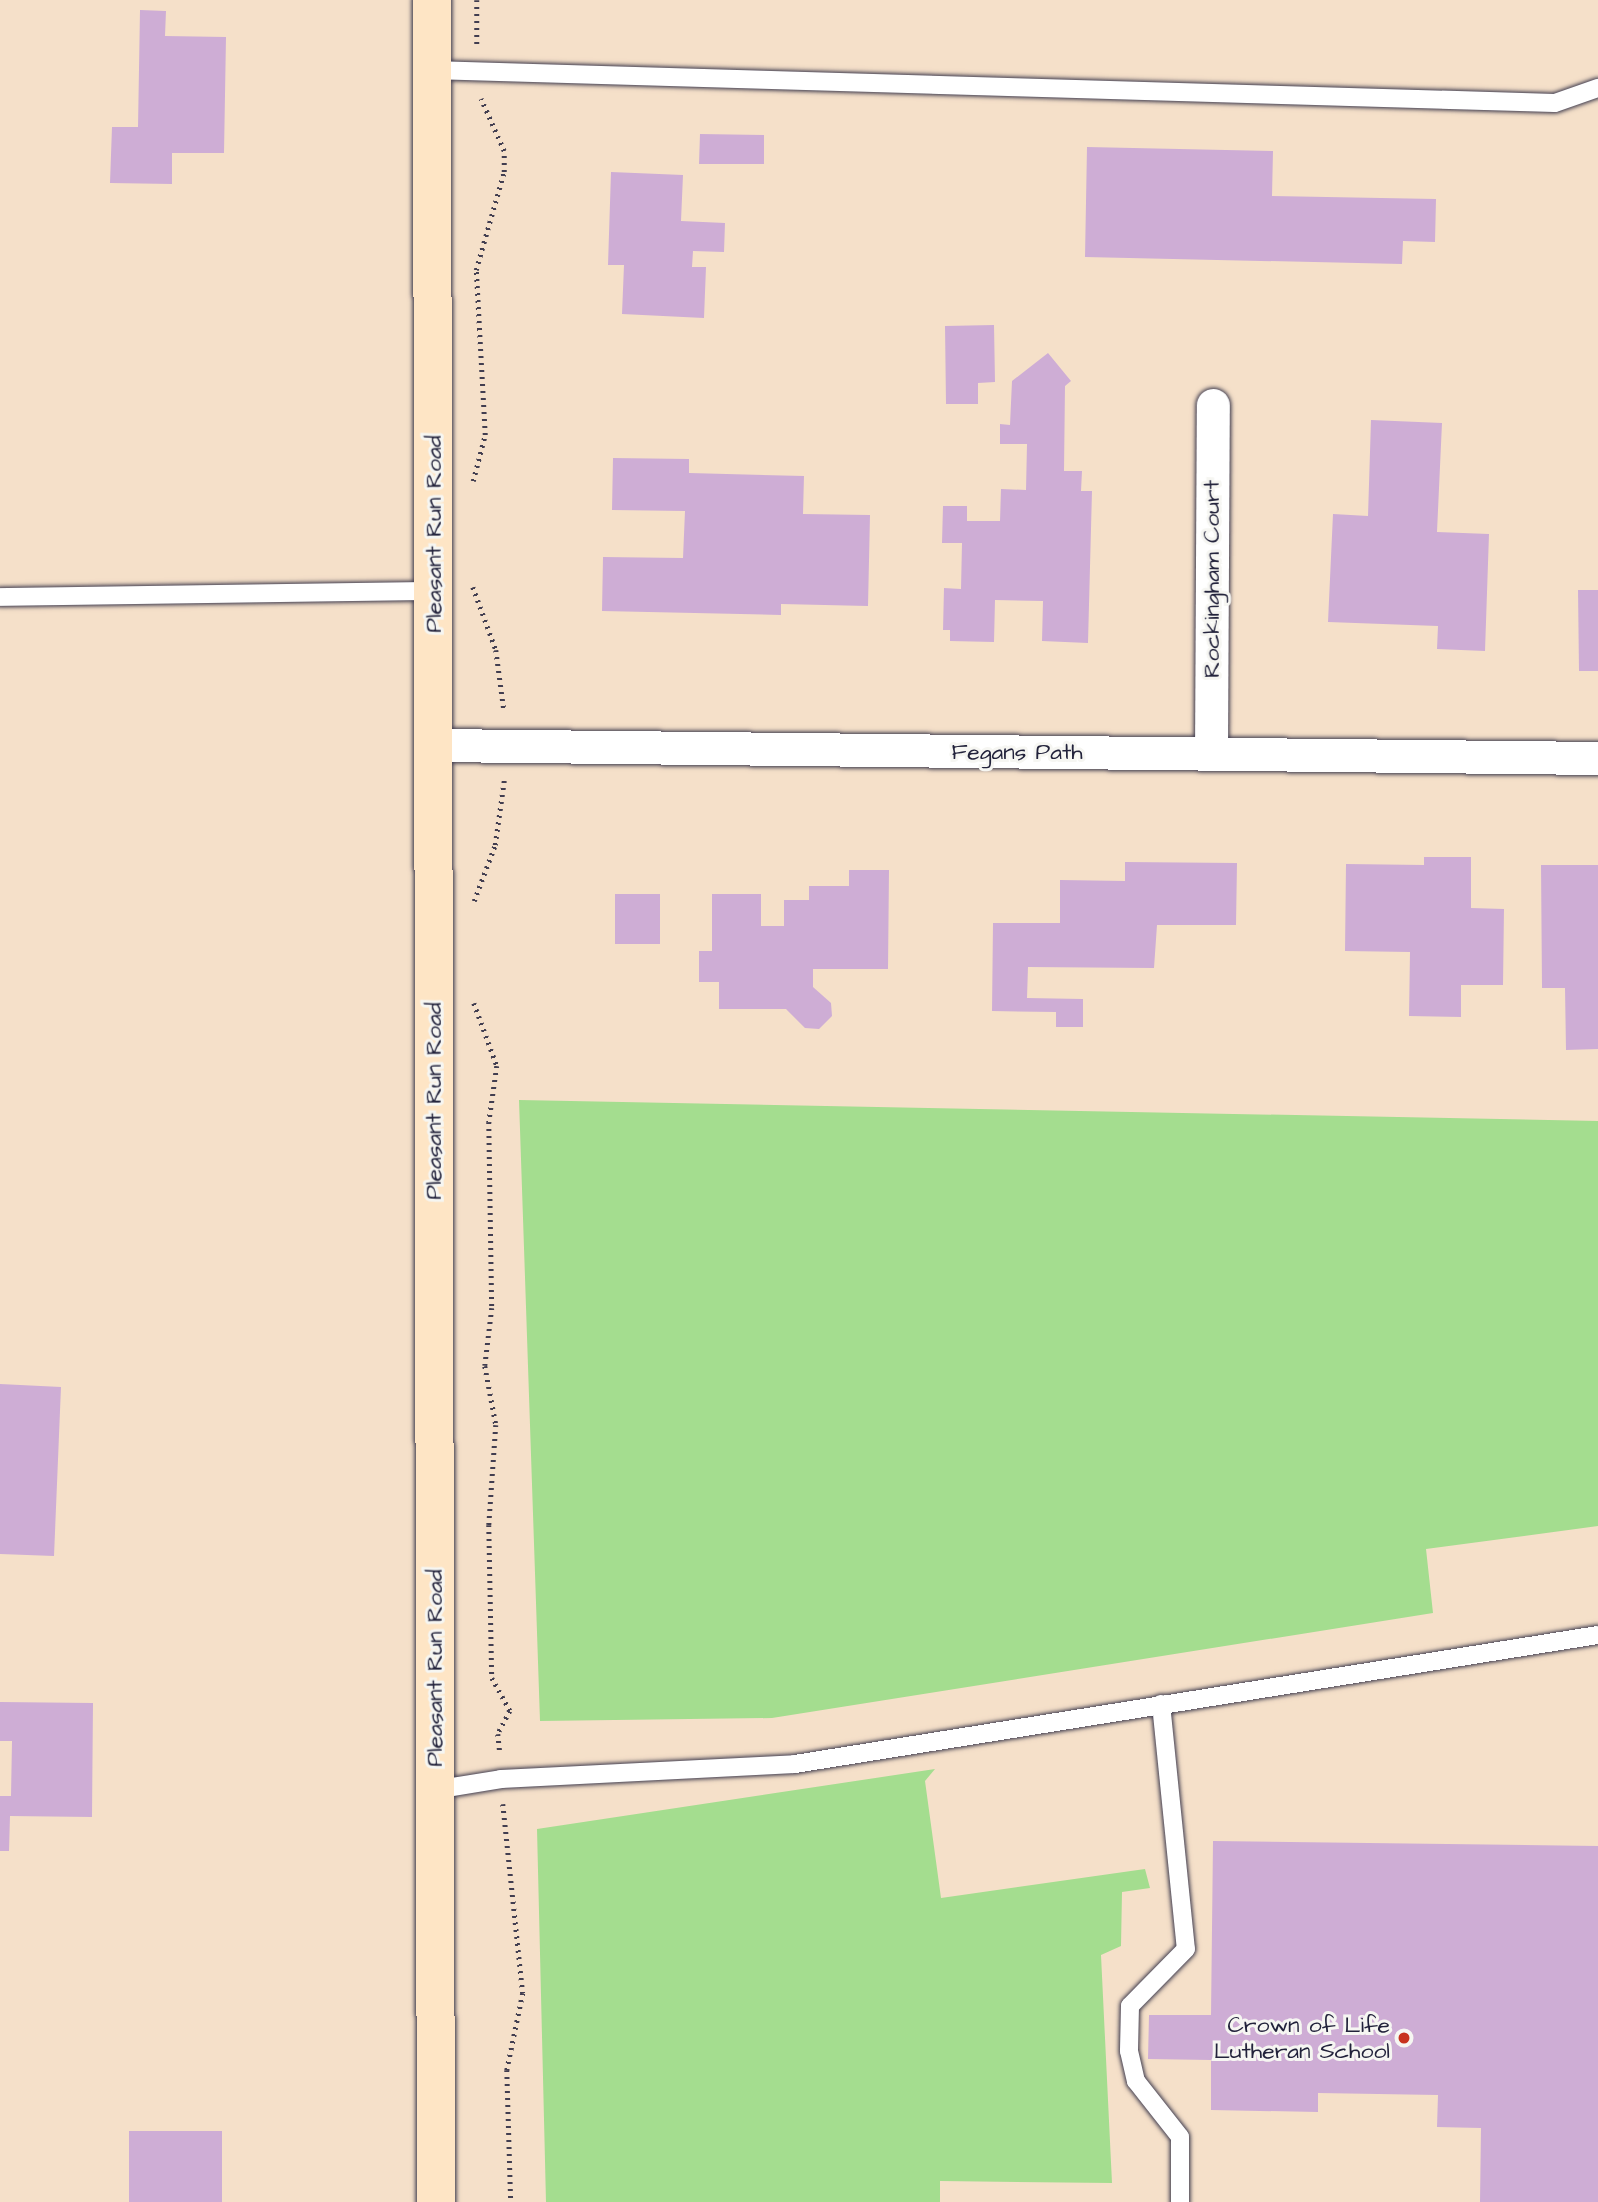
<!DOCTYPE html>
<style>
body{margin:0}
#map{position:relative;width:1598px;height:2202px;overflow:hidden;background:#f5e0c9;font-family:"Architects Daughter",sans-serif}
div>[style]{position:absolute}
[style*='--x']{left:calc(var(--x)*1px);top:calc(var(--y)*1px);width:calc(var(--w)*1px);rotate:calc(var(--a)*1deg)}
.green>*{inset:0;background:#a4dd8f}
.building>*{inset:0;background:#ceadd5}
.path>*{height:4.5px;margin-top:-2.25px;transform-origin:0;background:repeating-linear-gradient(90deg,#423e50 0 2px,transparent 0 7px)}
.roads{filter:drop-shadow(0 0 2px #423e50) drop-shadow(0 0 2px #423e50)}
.service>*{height:18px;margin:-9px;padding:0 9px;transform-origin:9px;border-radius:9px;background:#fff}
.minor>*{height:33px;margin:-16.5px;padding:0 16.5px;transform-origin:16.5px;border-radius:16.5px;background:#fff}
.secondary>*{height:38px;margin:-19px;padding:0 19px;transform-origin:19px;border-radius:19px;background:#fee5c5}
.dots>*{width:19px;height:19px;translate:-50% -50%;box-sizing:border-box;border:4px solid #f6f6f2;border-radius:50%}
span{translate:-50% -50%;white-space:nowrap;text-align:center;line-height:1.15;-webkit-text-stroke:6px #f6f6f2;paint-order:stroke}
.street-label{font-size:23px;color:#22223b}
.poi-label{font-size:23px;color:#22223b}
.right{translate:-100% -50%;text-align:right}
</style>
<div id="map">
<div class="green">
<i style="clip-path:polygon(519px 1100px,1598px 1121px,1598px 1526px,1426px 1549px,1433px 1613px,772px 1718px,540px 1721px)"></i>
<i style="clip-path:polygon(935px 1769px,925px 1781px,941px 1898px,1145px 1869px,1150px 1888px,1122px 1892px,1121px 1946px,1101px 1955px,1112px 2183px,940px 2181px,940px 2202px,546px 2202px,537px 1829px)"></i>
</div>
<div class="building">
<i style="clip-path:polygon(140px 10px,166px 11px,165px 36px,226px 37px,224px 153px,172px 153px,172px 184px,110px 183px,112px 127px,138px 127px)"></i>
<i style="clip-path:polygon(700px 134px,764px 135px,764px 164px,699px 164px)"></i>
<i style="clip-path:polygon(1087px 147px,1273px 151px,1272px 196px,1436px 199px,1435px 242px,1403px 241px,1402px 264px,1085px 257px)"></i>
<i style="clip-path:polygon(611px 172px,683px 175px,681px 221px,725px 223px,724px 252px,693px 251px,692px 267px,706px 267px,704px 318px,622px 314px,624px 265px,608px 265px)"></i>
<i style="clip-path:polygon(994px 325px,995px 382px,978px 383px,978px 404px,946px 404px,945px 326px)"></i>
<i style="clip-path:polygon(1048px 353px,1071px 381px,1065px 386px,1064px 471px,1082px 471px,1081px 491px,1092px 491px,1088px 643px,1042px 641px,1043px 601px,995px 600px,994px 642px,950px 641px,950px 630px,943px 630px,944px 588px,961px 589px,962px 543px,942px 543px,943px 506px,967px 506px,967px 521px,1000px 521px,1001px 489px,1026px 490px,1027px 444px,1000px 444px,1000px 424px,1010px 425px,1012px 381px)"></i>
<i style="clip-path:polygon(1371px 420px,1442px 423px,1437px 532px,1489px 534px,1485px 651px,1437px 649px,1438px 626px,1328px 622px,1333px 514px,1368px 516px)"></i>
<i style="clip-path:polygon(613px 458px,689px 459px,689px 473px,804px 476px,803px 514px,870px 515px,868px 606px,781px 604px,781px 615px,602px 611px,603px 557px,683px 558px,685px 511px,612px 510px)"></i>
<i style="clip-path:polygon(1578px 590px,1598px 590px,1598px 671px,1579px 671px)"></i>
<i style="clip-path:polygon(1424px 857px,1471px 857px,1471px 908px,1504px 909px,1503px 985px,1461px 985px,1461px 1017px,1409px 1016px,1410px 952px,1345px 951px,1346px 864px,1424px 865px)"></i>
<i style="clip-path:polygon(1125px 862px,1237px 863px,1236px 925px,1157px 925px,1154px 968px,1028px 967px,1027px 998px,1083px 999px,1083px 1027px,1056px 1027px,1056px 1012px,992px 1011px,993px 923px,1060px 923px,1060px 880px,1125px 881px)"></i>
<i style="clip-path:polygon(1541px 865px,1598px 865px,1598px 1049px,1566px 1050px,1565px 988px,1542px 988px)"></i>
<i style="clip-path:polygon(849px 870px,889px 870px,888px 969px,813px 969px,813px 987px,831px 1003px,832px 1016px,819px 1029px,805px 1028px,786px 1009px,719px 1009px,719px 982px,699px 982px,699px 951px,712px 951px,712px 894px,761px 894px,761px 926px,784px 926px,784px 900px,809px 900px,809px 886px,849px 886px)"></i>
<i style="clip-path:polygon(615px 894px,660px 894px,660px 944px,615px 944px)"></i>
<i style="clip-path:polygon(0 1384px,61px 1387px,54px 1556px,0 1554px)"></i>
<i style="clip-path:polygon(0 1702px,93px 1703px,92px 1817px,10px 1816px,9px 1851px,0 1851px,0 1796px,11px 1796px,12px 1741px,0 1741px)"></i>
<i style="clip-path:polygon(1213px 1841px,1598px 1846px,1598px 2202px,1480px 2202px,1481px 2128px,1437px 2127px,1438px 2095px,1318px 2093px,1318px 2112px,1211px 2110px,1211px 2060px,1148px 2059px,1149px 2015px,1211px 2015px)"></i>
<i style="clip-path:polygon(129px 2131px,222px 2131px,222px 2202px,129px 2202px)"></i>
</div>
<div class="path">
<i style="--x:477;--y:0;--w:45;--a:90"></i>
<i style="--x:473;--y:481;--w:48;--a:-75.4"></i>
<i style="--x:485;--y:435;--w:165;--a:-93.1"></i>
<i style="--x:476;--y:270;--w:102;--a:-74.1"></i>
<i style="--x:504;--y:172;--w:21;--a:-90"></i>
<i style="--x:504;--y:151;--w:57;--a:-113.9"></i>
<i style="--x:473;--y:587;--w:67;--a:69.9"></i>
<i style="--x:496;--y:650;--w:61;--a:82.4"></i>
<i style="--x:474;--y:901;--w:60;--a:-69.4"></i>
<i style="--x:495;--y:845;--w:65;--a:-82"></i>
<i style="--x:474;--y:1003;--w:67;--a:69.9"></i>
<i style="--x:497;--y:1066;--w:57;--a:98.1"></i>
<i style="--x:489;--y:1122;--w:186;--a:89.1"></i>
<i style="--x:492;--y:1308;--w:58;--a:96.9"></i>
<i style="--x:485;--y:1366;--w:60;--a:79.4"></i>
<i style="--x:496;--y:1425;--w:100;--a:94"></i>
<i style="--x:489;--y:1525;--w:153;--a:88.9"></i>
<i style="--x:492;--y:1678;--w:38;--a:61"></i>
<i style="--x:510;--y:1711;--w:26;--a:118"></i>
<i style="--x:498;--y:1734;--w:20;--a:84"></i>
<i style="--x:503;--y:1804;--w:190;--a:84"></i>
<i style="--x:523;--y:1993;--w:79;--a:101.7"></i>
<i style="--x:507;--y:2070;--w:132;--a:88.3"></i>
</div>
<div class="roads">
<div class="service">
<i style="--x:431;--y:70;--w:1124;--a:1.68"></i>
<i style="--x:1555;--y:103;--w:46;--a:-19.2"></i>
<i style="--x:0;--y:597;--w:434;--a:-0.8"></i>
<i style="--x:1161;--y:1704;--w:246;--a:84.2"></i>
<i style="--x:1186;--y:1949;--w:80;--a:134.5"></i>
<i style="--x:1130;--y:2006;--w:45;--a:91.3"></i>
<i style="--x:1129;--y:2051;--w:31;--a:77"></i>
<i style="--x:1136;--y:2081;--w:71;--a:51.8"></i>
<i style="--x:1180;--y:2137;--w:65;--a:90"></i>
<i style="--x:434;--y:1790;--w:68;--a:-9.3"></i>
<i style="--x:501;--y:1779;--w:294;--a:-2.9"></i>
<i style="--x:795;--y:1764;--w:813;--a:-9.13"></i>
</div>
<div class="minor">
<i style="--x:436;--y:745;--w:1162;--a:0.64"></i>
<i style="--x:1211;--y:754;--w:349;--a:-89.7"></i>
</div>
<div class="secondary">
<i style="--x:432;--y:0;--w:2202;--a:89.9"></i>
</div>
</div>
<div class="dots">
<i style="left:1404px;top:2038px;background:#c8321e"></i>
</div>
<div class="street-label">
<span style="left:434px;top:534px;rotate:-90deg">Pleasant Run Road</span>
<span style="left:1212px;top:579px;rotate:-90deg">Rockingham Court</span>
<span style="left:1017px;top:752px">Fegans Path</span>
<span style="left:434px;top:1101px;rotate:-90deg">Pleasant Run Road</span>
<span style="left:435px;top:1668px;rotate:-90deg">Pleasant Run Road</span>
</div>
<div class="poi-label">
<span class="right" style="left:1390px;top:2038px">Crown of Life<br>Lutheran School</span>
</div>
</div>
